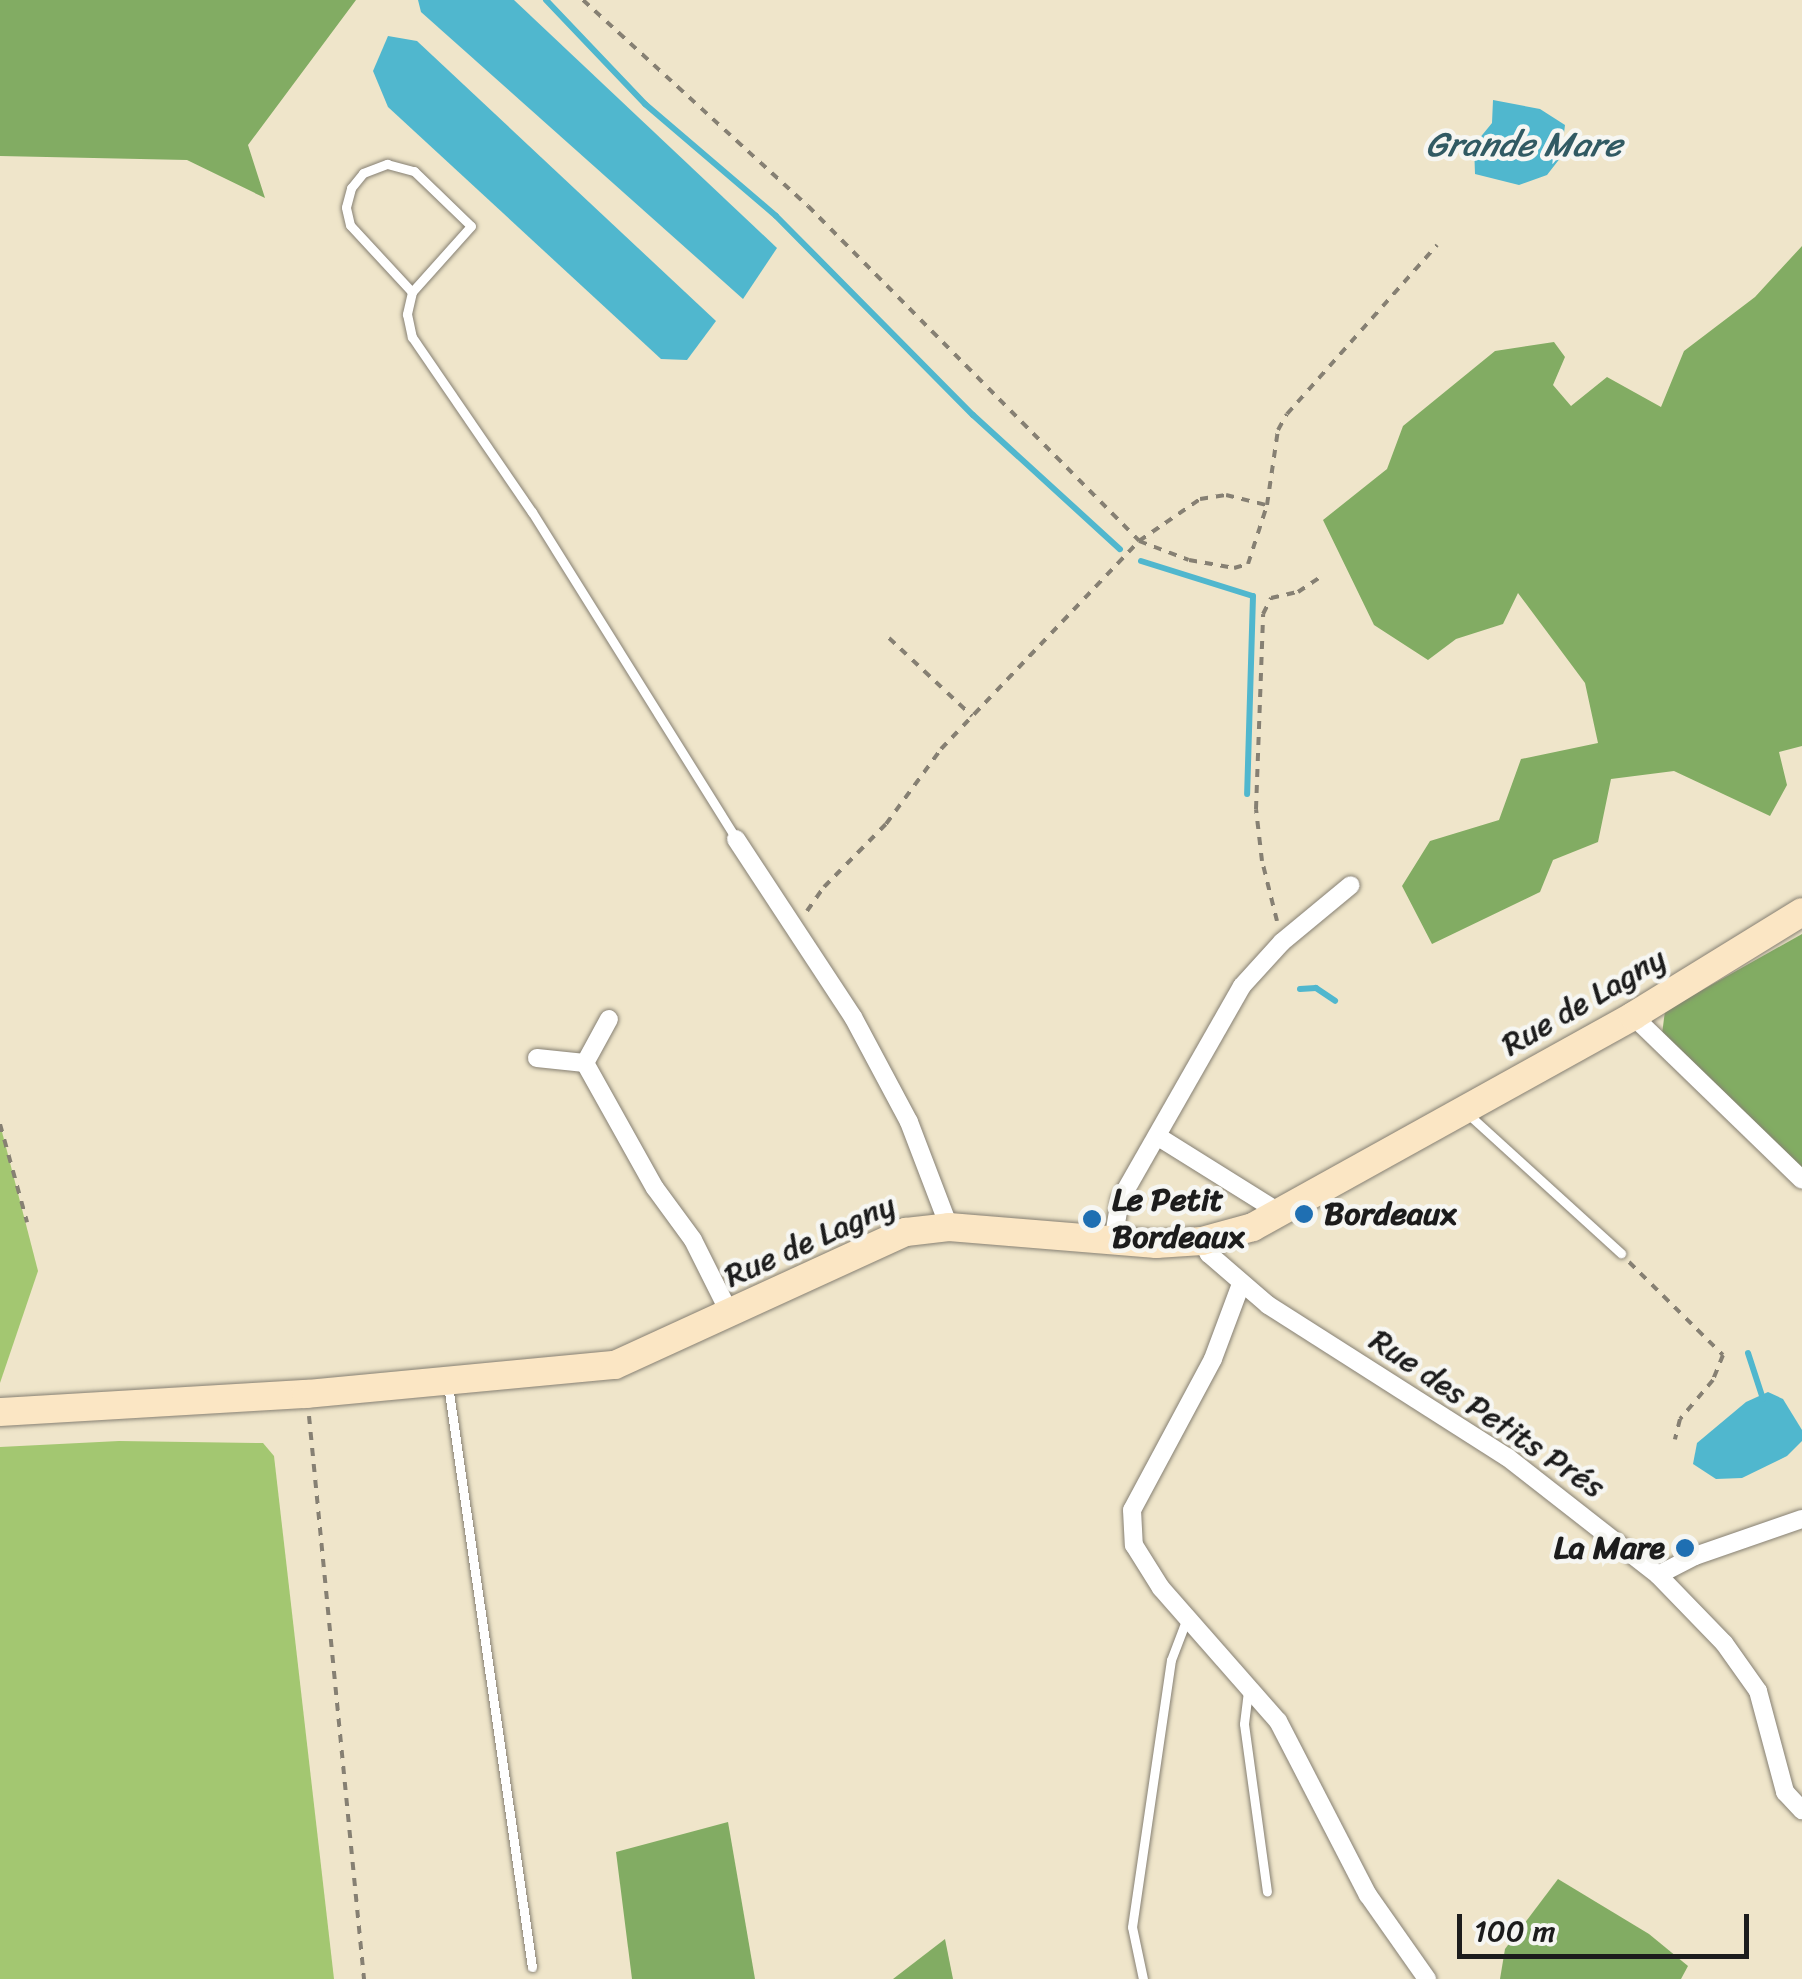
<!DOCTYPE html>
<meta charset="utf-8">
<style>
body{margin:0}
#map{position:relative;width:1802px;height:1979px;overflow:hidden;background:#efe5ca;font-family:Sriracha,sans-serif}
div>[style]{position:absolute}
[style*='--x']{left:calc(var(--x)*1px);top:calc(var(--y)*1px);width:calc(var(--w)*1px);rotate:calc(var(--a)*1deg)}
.green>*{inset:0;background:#a3c771}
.forest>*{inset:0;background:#82ac63}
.water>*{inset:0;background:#50b7ce}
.stream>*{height:6px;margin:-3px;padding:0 3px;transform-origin:3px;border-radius:3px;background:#50b7ce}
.path>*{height:4px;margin-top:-2px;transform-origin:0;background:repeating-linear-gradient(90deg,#868073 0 8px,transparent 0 16px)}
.roads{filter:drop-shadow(0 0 2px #868073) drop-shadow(0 0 2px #868073)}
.service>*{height:9px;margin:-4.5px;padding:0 4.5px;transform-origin:4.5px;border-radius:4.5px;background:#fff}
.minor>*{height:18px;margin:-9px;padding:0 9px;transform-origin:9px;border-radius:9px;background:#fff}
.secondary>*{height:28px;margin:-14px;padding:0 14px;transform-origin:14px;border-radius:14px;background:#fbe6c4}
.dots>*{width:28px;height:28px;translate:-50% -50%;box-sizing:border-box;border:5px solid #f6f6f2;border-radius:50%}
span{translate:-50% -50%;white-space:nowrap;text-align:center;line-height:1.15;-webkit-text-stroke:9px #f6f6f2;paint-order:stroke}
.street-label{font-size:32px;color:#1c1c1c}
.poi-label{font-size:32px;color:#1c1c1c;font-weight:700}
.left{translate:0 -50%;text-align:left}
.right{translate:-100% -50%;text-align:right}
.water-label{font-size:35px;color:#315a63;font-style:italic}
.scale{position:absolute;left:1457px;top:1914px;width:292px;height:45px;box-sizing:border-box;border:5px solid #1c1c1c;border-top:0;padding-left:12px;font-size:30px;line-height:35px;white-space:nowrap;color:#1c1c1c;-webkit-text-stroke:8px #f6f6f2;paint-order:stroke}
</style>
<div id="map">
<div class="green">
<i style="clip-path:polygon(0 1124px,38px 1271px,0 1383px)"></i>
<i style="clip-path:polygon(119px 1441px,263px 1443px,274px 1456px,334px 1979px,0 1979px,0 1447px)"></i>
</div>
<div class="forest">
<i style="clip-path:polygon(0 0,356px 0,248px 145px,265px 198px,187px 160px,0 156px)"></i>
<i style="clip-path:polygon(1802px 246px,1802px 746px,1779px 752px,1787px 785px,1770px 816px,1674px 771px,1611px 779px,1598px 842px,1553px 860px,1540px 892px,1432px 944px,1402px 886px,1430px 841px,1499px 820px,1521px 759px,1598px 743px,1585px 683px,1518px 593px,1503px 624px,1456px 639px,1428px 660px,1374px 625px,1323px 520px,1387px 469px,1403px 426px,1495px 351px,1554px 342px,1565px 357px,1553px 385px,1571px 406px,1607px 377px,1661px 407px,1684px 351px,1755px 297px)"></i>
<i style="clip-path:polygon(1802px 934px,1802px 1171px,1662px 1034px,1665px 1011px)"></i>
<i style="clip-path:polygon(728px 1822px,755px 1979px,632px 1979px,616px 1852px)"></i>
<i style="clip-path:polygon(1558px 1879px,1649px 1934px,1688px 1966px,1681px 1979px,1500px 1979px,1505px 1949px)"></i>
<i style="clip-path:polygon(945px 1939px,953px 1979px,893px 1979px)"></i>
</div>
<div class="water">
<i style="clip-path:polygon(418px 0,514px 0,777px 248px,743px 299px,421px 12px)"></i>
<i style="clip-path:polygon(388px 36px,417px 41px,716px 321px,687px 360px,661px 359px,388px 107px,373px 71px)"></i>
<i style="clip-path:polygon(1493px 100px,1540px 109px,1565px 125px,1561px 157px,1547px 175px,1519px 185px,1475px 174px,1474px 145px,1492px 123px)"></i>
<i style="clip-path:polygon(1768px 1392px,1783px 1399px,1802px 1430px,1802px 1441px,1787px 1456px,1742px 1478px,1716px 1479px,1693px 1464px,1697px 1443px,1746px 1402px)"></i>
</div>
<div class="stream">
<i style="--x:546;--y:0;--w:144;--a:46.4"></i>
<i style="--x:645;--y:104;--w:172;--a:40.5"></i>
<i style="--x:776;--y:216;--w:280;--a:45.3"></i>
<i style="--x:973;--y:415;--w:199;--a:42.4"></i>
<i style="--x:1141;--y:561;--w:117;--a:17.4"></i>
<i style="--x:1253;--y:596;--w:198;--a:91.7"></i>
<i style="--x:1300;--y:989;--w:16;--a:-4"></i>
<i style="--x:1316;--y:988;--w:23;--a:34"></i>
<i style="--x:1748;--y:1353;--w:48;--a:71.9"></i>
</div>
<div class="path">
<i style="--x:583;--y:0;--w:305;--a:42.5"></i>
<i style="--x:808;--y:206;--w:471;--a:45.3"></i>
<i style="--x:1139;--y:541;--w:53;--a:20.8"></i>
<i style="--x:1189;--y:560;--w:46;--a:10.1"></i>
<i style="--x:1234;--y:568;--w:15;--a:-16"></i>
<i style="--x:1248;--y:564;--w:62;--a:-72.1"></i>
<i style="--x:1267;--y:505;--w:76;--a:-81.7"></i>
<i style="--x:1278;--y:430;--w:18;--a:-61"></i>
<i style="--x:1287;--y:414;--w:226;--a:-48.4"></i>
<i style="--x:889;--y:638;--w:114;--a:43.2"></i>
<i style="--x:807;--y:911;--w:29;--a:-55"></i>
<i style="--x:824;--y:887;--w:88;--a:-45.5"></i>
<i style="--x:886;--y:824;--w:93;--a:-53.7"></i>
<i style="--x:941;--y:749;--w:287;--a:-46.4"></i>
<i style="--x:1139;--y:541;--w:74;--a:-34.5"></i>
<i style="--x:1200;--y:499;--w:26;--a:-9"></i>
<i style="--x:1226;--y:495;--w:41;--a:14"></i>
<i style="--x:1277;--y:921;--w:62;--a:-104"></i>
<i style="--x:1262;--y:861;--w:52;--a:-96.6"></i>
<i style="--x:1256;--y:809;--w:195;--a:-87.9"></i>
<i style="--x:1263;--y:614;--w:18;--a:-63"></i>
<i style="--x:1271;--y:598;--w:28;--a:-13"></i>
<i style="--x:1298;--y:592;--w:29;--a:-34"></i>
<i style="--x:0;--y:1124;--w:102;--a:74.6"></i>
<i style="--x:1629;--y:1262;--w:132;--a:44.7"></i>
<i style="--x:1723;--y:1355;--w:27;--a:112"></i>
<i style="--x:1713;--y:1380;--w:51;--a:130.2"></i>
<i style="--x:1680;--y:1419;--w:21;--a:104"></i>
<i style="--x:309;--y:1416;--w:566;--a:84.42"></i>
</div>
<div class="roads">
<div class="service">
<i style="--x:387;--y:164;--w:28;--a:15"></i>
<i style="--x:414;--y:171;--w:79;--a:44"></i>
<i style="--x:471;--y:226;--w:89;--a:131.8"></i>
<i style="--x:412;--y:292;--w:91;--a:-132.8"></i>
<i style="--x:350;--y:225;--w:18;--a:-103"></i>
<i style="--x:346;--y:207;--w:20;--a:-75"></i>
<i style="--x:351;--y:188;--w:19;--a:-51"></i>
<i style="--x:363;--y:173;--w:26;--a:-21"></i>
<i style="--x:412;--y:292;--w:23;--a:103"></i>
<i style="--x:407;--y:314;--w:24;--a:78"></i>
<i style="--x:412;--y:337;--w:212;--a:55.6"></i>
<i style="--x:532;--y:512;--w:385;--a:58"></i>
<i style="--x:1468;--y:1114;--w:207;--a:42.3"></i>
<i style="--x:448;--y:1385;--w:588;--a:81.79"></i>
<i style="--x:1248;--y:1691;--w:33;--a:97"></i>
<i style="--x:1244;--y:1724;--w:169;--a:82.2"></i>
<i style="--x:1143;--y:1979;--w:53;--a:-101.9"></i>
<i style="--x:1132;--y:1927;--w:270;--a:-81.7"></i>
<i style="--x:1171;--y:1660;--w:45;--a:-69.1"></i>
</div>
<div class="minor">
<i style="--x:736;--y:839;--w:213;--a:56.7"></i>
<i style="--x:853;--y:1017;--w:119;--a:61.9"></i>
<i style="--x:909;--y:1122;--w:112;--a:69.1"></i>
<i style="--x:1633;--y:1016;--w:235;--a:44.1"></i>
<i style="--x:537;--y:1058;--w:48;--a:5.9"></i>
<i style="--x:585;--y:1063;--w:50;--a:-61.4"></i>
<i style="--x:585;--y:1063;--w:143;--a:60.8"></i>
<i style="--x:655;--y:1188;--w:64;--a:53.8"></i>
<i style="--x:693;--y:1240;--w:83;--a:63.4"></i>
<i style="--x:1157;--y:1136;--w:147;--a:32"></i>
<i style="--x:1113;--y:1241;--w:42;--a:-80.3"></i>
<i style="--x:1120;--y:1200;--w:246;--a:-60.3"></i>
<i style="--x:1242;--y:986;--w:59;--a:-47.7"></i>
<i style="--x:1282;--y:942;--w:89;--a:-39.6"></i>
<i style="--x:1202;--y:1241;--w:15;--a:62"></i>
<i style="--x:1209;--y:1254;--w:78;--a:40.8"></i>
<i style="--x:1268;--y:1305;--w:283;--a:32.5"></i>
<i style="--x:1507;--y:1457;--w:192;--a:38"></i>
<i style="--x:1658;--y:1575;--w:95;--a:45.9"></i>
<i style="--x:1724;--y:1643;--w:59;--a:54.7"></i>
<i style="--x:1758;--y:1691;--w:105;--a:75"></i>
<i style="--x:1785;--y:1792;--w:25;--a:47"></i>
<i style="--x:1241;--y:1284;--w:80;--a:110.5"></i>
<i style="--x:1213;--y:1359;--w:171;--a:118.2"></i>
<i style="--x:1132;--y:1510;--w:35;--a:87"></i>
<i style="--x:1134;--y:1545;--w:51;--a:57.9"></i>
<i style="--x:1161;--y:1588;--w:177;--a:48.7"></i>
<i style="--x:1278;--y:1721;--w:196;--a:62.7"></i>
<i style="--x:1368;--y:1895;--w:103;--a:54.9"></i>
<i style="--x:1658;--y:1575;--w:42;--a:-27.2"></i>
<i style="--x:1695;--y:1556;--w:113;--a:-19.1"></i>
</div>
<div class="secondary">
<i style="--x:0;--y:1412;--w:307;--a:-3.4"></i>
<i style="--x:306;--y:1394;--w:310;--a:-5.4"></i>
<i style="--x:615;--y:1365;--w:320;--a:-24.6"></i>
<i style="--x:906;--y:1232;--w:43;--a:-6.6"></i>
<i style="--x:949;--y:1227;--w:208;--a:4.7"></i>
<i style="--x:1156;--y:1244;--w:46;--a:-3.7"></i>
<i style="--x:1202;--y:1241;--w:53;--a:-15.4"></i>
<i style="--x:1253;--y:1227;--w:435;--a:-29"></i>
<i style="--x:1633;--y:1016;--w:198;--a:-31.6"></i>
</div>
</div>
<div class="dots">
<i style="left:1304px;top:1214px;background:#1f6fb2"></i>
<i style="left:1092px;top:1219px;background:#1f6fb2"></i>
<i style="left:1685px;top:1548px;background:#1f6fb2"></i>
</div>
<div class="street-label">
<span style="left:1584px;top:1002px;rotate:-30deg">Rue de Lagny</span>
<span style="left:810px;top:1241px;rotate:-24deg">Rue de Lagny</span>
<span style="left:1487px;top:1414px;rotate:34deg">Rue des Petits Prés</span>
</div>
<div class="poi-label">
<span class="left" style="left:1112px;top:1219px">Le Petit<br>Bordeaux</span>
<span class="left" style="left:1324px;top:1214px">Bordeaux</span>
<span class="right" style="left:1665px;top:1548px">La Mare</span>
</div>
<div class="water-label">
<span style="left:1524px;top:144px">Grande Mare</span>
</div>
<div class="scale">100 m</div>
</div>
